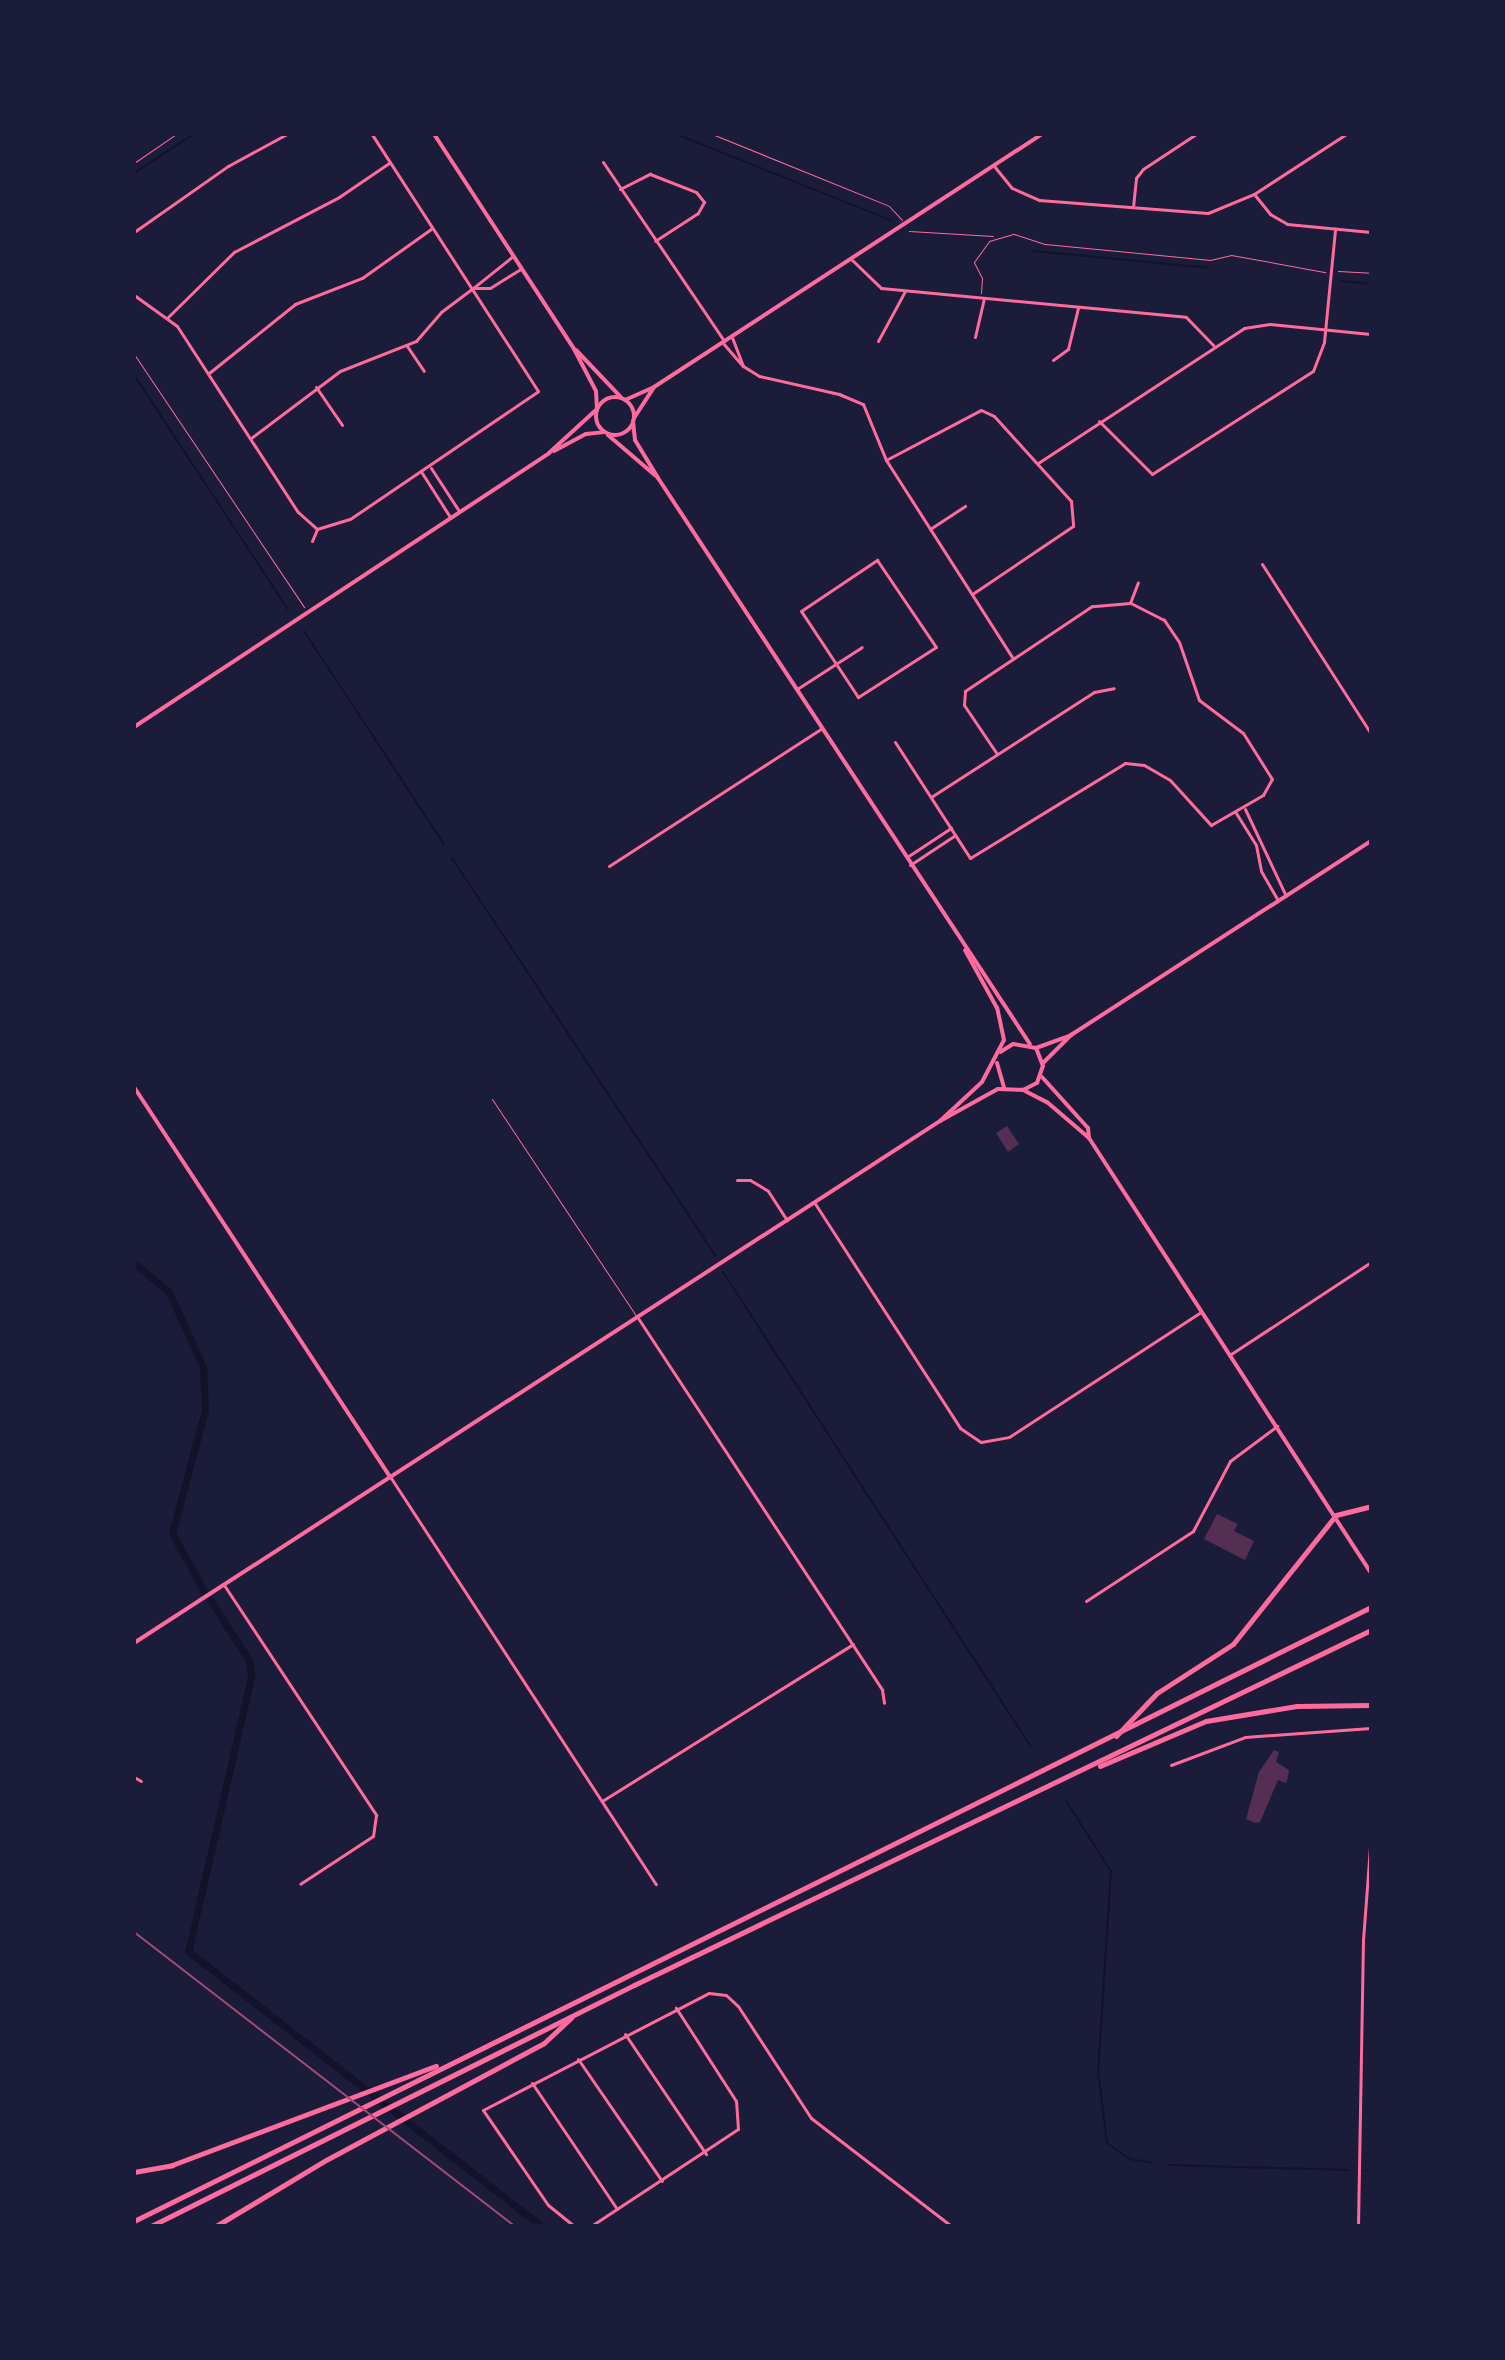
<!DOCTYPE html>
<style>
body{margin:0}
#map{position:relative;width:1505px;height:2360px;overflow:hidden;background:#1b1b3a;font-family:"Noto Sans",sans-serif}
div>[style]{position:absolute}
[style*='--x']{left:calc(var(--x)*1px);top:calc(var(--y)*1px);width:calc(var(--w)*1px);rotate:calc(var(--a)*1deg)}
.stream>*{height:2px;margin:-1px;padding:0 1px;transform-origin:1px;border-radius:1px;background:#12122b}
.canal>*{height:7px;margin:-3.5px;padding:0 3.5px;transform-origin:3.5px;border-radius:3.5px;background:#12122b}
.building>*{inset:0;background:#542f53}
.path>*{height:1px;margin:-0.5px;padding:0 0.5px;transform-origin:0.5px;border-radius:0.5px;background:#ff6b9d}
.service>*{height:1px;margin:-0.5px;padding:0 0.5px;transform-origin:0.5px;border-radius:0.5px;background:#ff6b9d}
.minor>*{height:3px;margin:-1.5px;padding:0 1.5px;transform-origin:1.5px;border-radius:1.5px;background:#ff6b9d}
.tertiary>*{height:4px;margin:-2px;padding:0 2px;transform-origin:2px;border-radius:2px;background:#ff6b9d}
.secondary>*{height:4px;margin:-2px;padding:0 2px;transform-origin:2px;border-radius:2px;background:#ff6b9d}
.secondary>.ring{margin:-2px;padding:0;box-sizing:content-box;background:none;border:4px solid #ff6b9d;border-radius:50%}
.motorway>*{height:5px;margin:-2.5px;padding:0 2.5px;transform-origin:2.5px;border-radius:2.5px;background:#ff6b9d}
.rail>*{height:2px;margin:-1px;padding:0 1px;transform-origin:1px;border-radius:1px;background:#a44b75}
span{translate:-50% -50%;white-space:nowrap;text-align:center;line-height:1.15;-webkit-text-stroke:6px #1b1b3a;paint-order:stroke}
.frame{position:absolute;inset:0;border:136px solid #1b1b3a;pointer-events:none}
</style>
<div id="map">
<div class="stream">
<i style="--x:676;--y:134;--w:233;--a:21.9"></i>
<i style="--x:134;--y:173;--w:72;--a:-33"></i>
<i style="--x:1033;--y:251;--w:176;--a:5.5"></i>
<i style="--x:1342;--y:281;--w:29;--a:6"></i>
<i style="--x:134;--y:375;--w:280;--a:56.7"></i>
<i style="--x:304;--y:631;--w:255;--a:56.7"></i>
<i style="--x:452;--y:858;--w:477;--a:56.5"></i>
<i style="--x:723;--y:1272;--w:566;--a:57.04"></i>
<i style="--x:1066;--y:1801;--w:83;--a:57.3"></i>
<i style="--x:1111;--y:1871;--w:200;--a:93.7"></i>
<i style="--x:1098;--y:2071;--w:73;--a:82.9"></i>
<i style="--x:1107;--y:2143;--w:28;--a:35"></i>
<i style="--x:1130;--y:2159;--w:22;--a:10"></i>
<i style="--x:1168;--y:2165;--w:181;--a:1.6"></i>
<i style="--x:1366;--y:2170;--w:5;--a:11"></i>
</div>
<div class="canal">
<i style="--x:134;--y:1263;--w:45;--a:39.6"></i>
<i style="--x:169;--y:1292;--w:82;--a:65.6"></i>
<i style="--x:203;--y:1367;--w:43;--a:87.3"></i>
<i style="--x:205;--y:1410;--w:127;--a:105"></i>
<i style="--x:172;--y:1533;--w:66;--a:61.1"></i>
<i style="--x:210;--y:1600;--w:72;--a:57"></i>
<i style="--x:249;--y:1660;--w:17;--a:83"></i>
<i style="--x:251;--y:1677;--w:281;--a:102.9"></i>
<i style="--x:188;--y:1951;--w:447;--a:37.9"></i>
</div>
<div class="building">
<i style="clip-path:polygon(1007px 1126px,1019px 1144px,1008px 1152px,996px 1133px)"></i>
<i style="clip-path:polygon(1217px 1514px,1238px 1524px,1234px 1531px,1254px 1541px,1245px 1560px,1204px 1539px)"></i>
<i style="clip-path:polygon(1274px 1750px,1279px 1752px,1276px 1762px,1289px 1770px,1288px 1777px,1286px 1783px,1278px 1780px,1260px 1822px,1255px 1823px,1246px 1819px,1259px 1772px)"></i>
</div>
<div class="path">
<i style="--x:712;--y:134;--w:191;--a:22.1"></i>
<i style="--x:889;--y:206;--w:19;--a:47"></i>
<i style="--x:134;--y:163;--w:51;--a:-34.6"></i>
<i style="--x:909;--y:231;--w:84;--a:3.4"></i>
<i style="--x:1338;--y:271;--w:33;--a:3"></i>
<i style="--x:981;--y:293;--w:15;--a:-86"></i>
<i style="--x:982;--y:278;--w:18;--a:-117"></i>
<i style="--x:974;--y:262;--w:26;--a:-54"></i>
<i style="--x:989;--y:241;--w:26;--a:-16"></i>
<i style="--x:1014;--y:234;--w:33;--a:18"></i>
<i style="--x:1045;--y:244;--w:166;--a:5.5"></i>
<i style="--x:1210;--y:260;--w:22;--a:-13"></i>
<i style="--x:1231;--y:255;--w:96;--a:10.3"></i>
<i style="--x:134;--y:354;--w:305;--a:56.1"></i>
</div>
<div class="service">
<i style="--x:492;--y:1099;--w:260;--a:56.4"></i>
</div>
<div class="minor">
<i style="--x:603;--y:162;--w:216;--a:55.9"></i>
<i style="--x:994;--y:166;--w:28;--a:51"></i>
<i style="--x:1012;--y:188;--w:30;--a:24"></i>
<i style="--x:1039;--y:200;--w:169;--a:4.4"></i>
<i style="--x:1208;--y:213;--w:50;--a:-22.4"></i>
<i style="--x:1254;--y:194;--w:110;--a:-33.1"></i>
<i style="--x:620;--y:189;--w:34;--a:-27"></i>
<i style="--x:650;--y:174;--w:49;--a:21.4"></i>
<i style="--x:696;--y:192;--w:13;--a:51"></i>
<i style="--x:704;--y:202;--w:13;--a:119"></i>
<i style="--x:698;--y:213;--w:51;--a:146.9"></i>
<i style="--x:1254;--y:194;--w:26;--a:51"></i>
<i style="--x:1270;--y:214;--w:20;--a:30"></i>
<i style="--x:1287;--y:224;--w:84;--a:5.4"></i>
<i style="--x:1133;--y:207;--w:29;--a:-84"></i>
<i style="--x:1136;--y:178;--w:11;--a:-52"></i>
<i style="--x:1143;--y:169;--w:64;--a:-33.4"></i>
<i style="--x:134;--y:232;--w:115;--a:-35.1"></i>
<i style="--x:228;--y:166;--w:67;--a:-28.5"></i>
<i style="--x:513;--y:256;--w:51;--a:141.3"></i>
<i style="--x:473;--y:288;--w:17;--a:0"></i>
<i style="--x:490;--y:288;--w:36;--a:-32"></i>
<i style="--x:851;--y:259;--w:42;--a:44"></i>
<i style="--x:881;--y:288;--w:306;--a:5.4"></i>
<i style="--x:1186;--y:317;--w:40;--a:46"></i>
<i style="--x:134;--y:295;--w:53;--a:35.8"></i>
<i style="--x:177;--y:326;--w:222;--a:57"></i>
<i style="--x:298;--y:512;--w:25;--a:42"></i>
<i style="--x:168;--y:317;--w:93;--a:-44.6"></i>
<i style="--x:234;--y:252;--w:119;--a:-27.6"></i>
<i style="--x:339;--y:197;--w:60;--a:-34.2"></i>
<i style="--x:975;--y:337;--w:39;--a:-77"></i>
<i style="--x:878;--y:341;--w:57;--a:-61.6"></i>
<i style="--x:722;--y:342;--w:32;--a:49"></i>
<i style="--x:743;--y:366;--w:30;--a:-111"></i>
<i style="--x:407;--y:346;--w:30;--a:56"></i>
<i style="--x:1053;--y:360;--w:19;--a:-36"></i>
<i style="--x:1068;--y:349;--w:42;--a:-76.3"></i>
<i style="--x:743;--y:366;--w:19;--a:32"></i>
<i style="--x:759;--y:376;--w:82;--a:12.7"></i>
<i style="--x:839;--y:394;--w:26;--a:23"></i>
<i style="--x:863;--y:404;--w:61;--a:67.7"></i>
<i style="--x:886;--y:460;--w:234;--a:57.4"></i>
<i style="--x:209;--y:373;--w:110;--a:-38.7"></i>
<i style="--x:295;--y:304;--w:72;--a:-21.2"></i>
<i style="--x:362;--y:278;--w:85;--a:-35.4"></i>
<i style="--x:316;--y:387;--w:46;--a:55.6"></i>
<i style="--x:1099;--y:421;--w:75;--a:45"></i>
<i style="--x:1152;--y:474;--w:191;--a:-32.6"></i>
<i style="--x:1313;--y:371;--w:31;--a:-69"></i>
<i style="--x:1324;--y:342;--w:114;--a:-84.4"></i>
<i style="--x:251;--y:438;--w:111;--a:-37"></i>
<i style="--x:340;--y:371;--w:82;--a:-21.5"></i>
<i style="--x:416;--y:341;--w:38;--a:-49"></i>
<i style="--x:441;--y:312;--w:40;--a:-37"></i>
<i style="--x:886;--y:460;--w:107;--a:-27.8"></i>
<i style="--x:981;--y:410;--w:14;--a:25"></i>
<i style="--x:994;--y:416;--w:115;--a:47.8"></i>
<i style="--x:1071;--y:501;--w:25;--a:85"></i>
<i style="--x:1073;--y:526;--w:122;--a:146"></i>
<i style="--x:1038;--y:463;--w:246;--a:-33.2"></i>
<i style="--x:1244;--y:328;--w:26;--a:-9"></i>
<i style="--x:1270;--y:324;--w:101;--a:5.7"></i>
<i style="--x:431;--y:468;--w:51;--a:56.9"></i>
<i style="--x:422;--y:473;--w:52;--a:57.5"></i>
<i style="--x:317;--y:529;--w:34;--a:-17"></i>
<i style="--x:350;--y:519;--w:227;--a:-34.2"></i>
<i style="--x:538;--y:391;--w:306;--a:-122.9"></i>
<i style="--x:930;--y:529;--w:42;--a:-33.3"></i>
<i style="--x:312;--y:541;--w:13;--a:-67"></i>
<i style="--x:877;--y:560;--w:105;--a:55.9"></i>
<i style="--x:936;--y:647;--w:93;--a:147.3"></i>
<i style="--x:858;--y:697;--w:103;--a:-123.5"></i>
<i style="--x:801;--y:611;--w:92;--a:-33.9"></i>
<i style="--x:1262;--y:564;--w:202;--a:57.3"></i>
<i style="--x:1130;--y:603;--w:22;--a:-69"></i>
<i style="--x:797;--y:689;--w:77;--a:-32.9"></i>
<i style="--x:895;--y:742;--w:138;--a:57.1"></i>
<i style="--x:970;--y:858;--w:182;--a:-31.5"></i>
<i style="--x:1125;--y:763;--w:19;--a:6"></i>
<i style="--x:1144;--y:765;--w:30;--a:30"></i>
<i style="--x:1170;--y:780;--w:61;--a:47.7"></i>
<i style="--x:1211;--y:825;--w:60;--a:-30"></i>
<i style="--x:1263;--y:795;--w:18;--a:-61"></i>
<i style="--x:1272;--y:779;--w:54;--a:-122.2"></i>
<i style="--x:1243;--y:733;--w:55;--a:-143.1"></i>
<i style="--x:1199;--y:700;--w:61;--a:-109"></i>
<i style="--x:1179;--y:642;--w:27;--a:-124"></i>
<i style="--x:1164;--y:620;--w:38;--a:-153"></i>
<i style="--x:1130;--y:603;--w:38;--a:175"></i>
<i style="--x:1092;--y:606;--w:153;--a:146.2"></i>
<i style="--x:965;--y:691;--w:14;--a:94"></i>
<i style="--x:964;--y:705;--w:59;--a:56"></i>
<i style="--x:931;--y:797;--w:194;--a:-32.8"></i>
<i style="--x:1094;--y:692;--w:20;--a:-11"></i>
<i style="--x:1245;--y:809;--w:96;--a:64.8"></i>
<i style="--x:1236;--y:813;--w:38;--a:58"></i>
<i style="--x:1256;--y:845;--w:26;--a:79"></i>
<i style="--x:1261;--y:871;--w:34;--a:60"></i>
<i style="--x:907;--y:857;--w:53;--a:-33.4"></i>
<i style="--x:910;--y:865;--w:53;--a:-33.4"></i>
<i style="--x:609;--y:866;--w:254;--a:-32.9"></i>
<i style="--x:737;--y:1180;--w:13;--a:0"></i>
<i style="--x:750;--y:1180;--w:21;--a:31"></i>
<i style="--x:768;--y:1191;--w:35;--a:57"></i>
<i style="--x:814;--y:1202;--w:269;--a:57.1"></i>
<i style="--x:960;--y:1428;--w:25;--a:34"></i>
<i style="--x:981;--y:1442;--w:28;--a:-10"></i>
<i style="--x:1009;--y:1437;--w:229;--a:-33.1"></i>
<i style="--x:638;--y:1318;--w:445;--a:56.7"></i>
<i style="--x:882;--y:1690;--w:13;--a:81"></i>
<i style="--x:1231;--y:1354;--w:168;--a:-33.3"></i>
<i style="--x:391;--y:1478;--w:485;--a:56.9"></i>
<i style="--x:224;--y:1585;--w:276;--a:56.5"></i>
<i style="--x:376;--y:1815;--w:21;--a:98"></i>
<i style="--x:373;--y:1836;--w:87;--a:146.7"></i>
<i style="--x:1086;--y:1601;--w:128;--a:-33.2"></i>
<i style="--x:1193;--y:1531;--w:79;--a:-62.1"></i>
<i style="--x:1230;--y:1461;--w:59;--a:-36.7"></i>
<i style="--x:1171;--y:1765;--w:79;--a:-20.7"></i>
<i style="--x:1245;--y:1737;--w:126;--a:-4.1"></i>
<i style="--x:134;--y:1777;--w:8;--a:30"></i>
<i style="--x:602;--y:1801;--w:296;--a:-32"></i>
<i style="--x:625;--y:2034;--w:145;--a:56"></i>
<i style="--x:578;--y:2059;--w:148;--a:55.5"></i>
<i style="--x:532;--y:2083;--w:152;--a:56"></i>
<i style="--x:574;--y:2226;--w:33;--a:-141"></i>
<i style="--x:548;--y:2205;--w:115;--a:-124.4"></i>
<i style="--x:483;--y:2110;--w:254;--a:-27.4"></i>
<i style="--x:709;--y:1993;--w:17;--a:7"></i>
<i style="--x:726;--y:1995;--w:16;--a:43"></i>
<i style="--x:738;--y:2006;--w:134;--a:56.9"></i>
<i style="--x:811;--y:2118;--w:177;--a:37.6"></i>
<i style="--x:591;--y:2226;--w:176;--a:-33.4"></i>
<i style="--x:738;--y:2129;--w:28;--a:-94"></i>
<i style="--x:736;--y:2101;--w:111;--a:-122.8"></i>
<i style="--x:1358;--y:2226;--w:286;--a:-89"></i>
<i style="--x:1363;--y:1940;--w:106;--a:-85.7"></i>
</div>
<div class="tertiary">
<i style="--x:625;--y:400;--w:32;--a:-24"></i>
<i style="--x:654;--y:387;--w:463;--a:-33.1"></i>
<i style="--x:634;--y:418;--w:35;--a:-57"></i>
<i style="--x:554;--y:451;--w:36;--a:-28"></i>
<i style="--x:586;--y:434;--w:18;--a:-6"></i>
<i style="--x:134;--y:727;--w:497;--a:-33.4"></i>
<i style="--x:549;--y:453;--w:64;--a:-42.5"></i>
<i style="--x:1036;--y:1048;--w:37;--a:-20"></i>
<i style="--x:1043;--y:1063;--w:40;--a:-45"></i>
<i style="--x:1071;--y:1035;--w:357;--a:-32.9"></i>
<i style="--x:134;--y:1087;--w:467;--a:56.7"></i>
</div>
<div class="secondary">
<i style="--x:434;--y:134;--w:257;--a:56.9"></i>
<i style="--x:574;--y:349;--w:47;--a:62.4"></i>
<i style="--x:596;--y:391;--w:17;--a:87"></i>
<i style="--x:576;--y:350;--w:64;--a:46.3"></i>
<i class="ring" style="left:596px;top:397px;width:34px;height:34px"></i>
<i style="--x:633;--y:421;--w:19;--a:84"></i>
<i style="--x:635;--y:440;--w:44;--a:58.8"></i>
<i style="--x:658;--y:478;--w:677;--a:56.69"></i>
<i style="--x:608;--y:435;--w:63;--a:40.5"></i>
<i style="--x:997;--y:1063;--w:25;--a:74"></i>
<i style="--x:1042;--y:1077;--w:69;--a:48"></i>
<i style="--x:1088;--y:1128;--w:10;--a:84"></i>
<i style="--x:1089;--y:1138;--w:518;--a:57.05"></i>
<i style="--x:1025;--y:1091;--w:25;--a:27"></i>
<i style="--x:1047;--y:1102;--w:55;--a:40.6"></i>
<i style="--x:940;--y:1121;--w:57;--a:-42.9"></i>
<i style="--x:982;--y:1082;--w:47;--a:-62.4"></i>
<i style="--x:1004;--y:1040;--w:33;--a:-102"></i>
<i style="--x:997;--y:1008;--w:66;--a:-118.9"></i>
<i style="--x:134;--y:1643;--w:960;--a:-32.93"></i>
<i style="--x:940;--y:1121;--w:66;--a:-28.9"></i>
<i style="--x:998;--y:1089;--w:25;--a:2"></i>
<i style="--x:1023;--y:1090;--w:16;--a:-27"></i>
<i style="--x:1037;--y:1083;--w:18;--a:-71"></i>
<i style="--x:1043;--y:1066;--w:19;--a:-111"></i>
<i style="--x:1036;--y:1048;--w:23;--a:-170"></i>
<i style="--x:1013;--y:1044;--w:15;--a:148"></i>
</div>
<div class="motorway">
<i style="--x:1116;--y:1736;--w:59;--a:-46.4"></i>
<i style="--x:1157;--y:1693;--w:90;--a:-32.8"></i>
<i style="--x:1233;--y:1644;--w:165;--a:-51.4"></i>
<i style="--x:1336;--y:1515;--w:36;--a:-14"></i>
<i style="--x:1100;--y:1766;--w:115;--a:-23"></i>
<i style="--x:1206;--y:1721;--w:92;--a:-9.4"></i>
<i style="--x:1297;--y:1706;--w:74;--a:-0.8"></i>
<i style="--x:134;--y:2172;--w:39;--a:-10"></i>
<i style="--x:172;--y:2165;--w:282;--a:-20.6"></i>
<i style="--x:134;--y:2221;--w:1381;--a:-26.4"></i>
<i style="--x:151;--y:2226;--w:540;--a:-26.52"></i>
<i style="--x:634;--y:1985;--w:818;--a:-25.72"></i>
<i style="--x:216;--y:2226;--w:128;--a:-31"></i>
<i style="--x:326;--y:2160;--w:247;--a:-28.2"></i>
<i style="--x:544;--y:2043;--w:37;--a:-43"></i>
</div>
<div class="rail">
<i style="--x:134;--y:1932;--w:481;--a:37.7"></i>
</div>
<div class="frame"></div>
</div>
